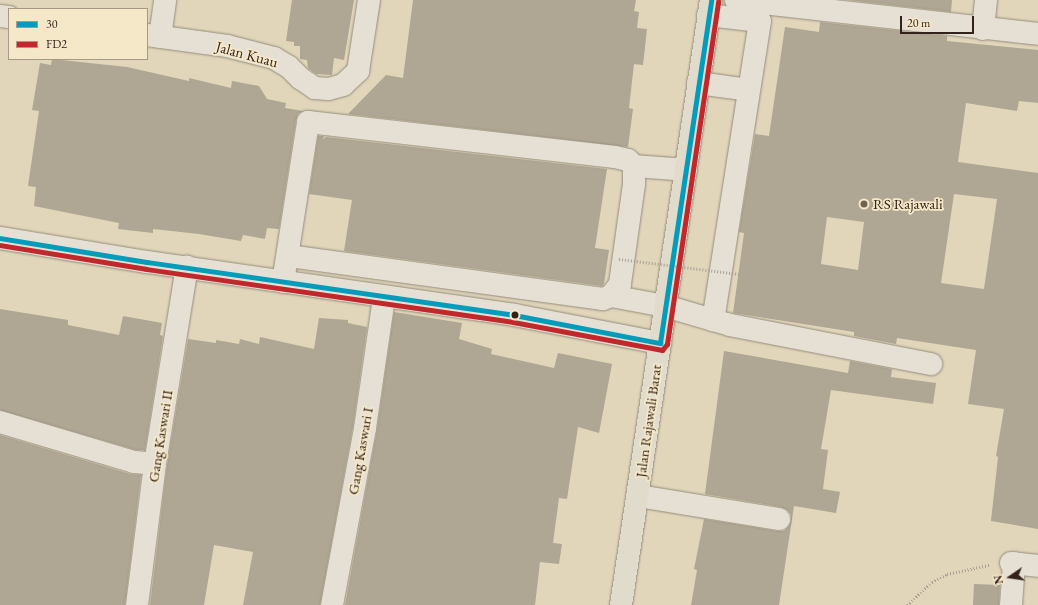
<!DOCTYPE html>
<style>
body{margin:0}
#map{position:relative;width:1038px;height:605px;overflow:hidden;background:#e1d6ba;font-family:"EB Garamond",serif}
div>[style]{position:absolute}
[style*='--x']{left:calc(var(--x)*1px);top:calc(var(--y)*1px);width:calc(var(--w)*1px);rotate:calc(var(--a)*1deg)}
.building>*{inset:0;background:#afa694}
.path>*{height:2.5px;margin-top:-1.25px;transform-origin:0;background:repeating-linear-gradient(90deg,#a6a095 0 1px,transparent 0 3px)}
.roads{filter:drop-shadow(0 0 1px #958c7c) drop-shadow(0 0 1px #958c7c)}
.minor>*{height:22px;margin:-11px;padding:0 11px;transform-origin:11px;border-radius:11px;background:#e5e0d3}
.highway>*{height:22px;margin:-11px;padding:0 11px;transform-origin:11px;border-radius:11px;background:#e1dbcb}
.path-bridge>*{height:2.5px;margin-top:-1.25px;transform-origin:0;background:repeating-linear-gradient(90deg,#a6a095 0 1px,transparent 0 3px)}
.bus-1>*{height:5px;margin:-2.5px;padding:0 2.5px;transform-origin:2.5px;border-radius:2.5px;background:#059cbc}
.bus-2>*{height:5px;margin:-2.5px;padding:0 2.5px;transform-origin:2.5px;border-radius:2.5px;background:#c0282c}
.dots>*{width:11px;height:11px;translate:-50% -50%;box-sizing:border-box;border:2px solid #f5e8c8;border-radius:50%}
span{translate:-50% -50%;white-space:nowrap;text-align:center;line-height:1.15;-webkit-text-stroke:3.5px #f5e8c8;paint-order:stroke}
.street-label{font-size:15px;color:#32221b}
.poi-label{font-size:15px;color:#32221b}
.left{translate:0 -50%;text-align:left}
.legend{position:absolute;left:8px;top:8px;width:140px;height:52px;box-sizing:border-box;background:#f5e8c8;border:1px solid #a79983;margin:0;padding:5px 7px;list-style:none;font-size:12px;color:#32221b}
.legend li{display:flex;align-items:center;gap:8px;height:20px}
.legend b{width:20px;border:1px solid #a79983}
.north{position:absolute;left:990px;top:557px;width:40px;height:40px;-webkit-text-stroke:3px #f5e8c8;paint-order:stroke;rotate:257deg;font-size:11px;font-weight:700;line-height:16px;text-align:center;color:#32221b}
.north::after{content:'';display:block;margin:auto;width:14px;height:18px;background:#32221b;clip-path:polygon(50% 0,100% 100%,50% 72%,0 100%)}
.scale{position:absolute;left:900px;top:16px;width:74px;height:18px;box-sizing:border-box;border:2px solid #32221b;border-top:0;padding-left:5px;font-size:12px;line-height:14px;white-space:nowrap;color:#32221b;-webkit-text-stroke:3px #f5e8c8;paint-order:stroke}
</style>
<div id="map">
<div class="building">
<i style="clip-path:polygon(292px 0,354px 0,344px 60px,334px 58px,332px 75px,316px 74px,308px 68px,307px 60px,300px 59px,300px 46px,294px 46px,294px 42px,286px 41px)"></i>
<i style="clip-path:polygon(413px 0,636px 0,634px 11px,639px 12px,637px 28px,647px 29px,643px 65px,634px 64px,629px 108px,633px 109px,628px 147px,348px 114px,386px 75px,403px 78px)"></i>
<i style="clip-path:polygon(848px 0,952px 0,951px 12px)"></i>
<i style="clip-path:polygon(evenodd,820px 22px,947px 36px,947px 41px,1038px 50px,1038px 103px,1019px 101px,1017px 111px,966px 103px,958px 162px,1038px 173px,1038px 529px,991px 521px,998px 457px,996px 456px,1004px 409px,968px 404px,976px 350px,897px 338px,896px 344px,854px 336px,854px 332px,733px 313px,744px 233px,739px 232px,755px 134px,769px 136px,785px 27px,819px 32px,820px 22px,954px 194px,997px 199px,984px 289px,941px 283px,954px 194px,820px 22px,827px 217px,864px 222px,858px 270px,821px 264px,827px 217px)"></i>
<i style="clip-path:polygon(52px 59px,127px 67px,189px 81px,189px 78px,231px 88px,232px 81px,259px 86px,267px 99px,286px 103px,285px 108px,303px 111px,298px 114px,296px 120px,279px 229px,267px 228px,265px 239px,243px 235px,241px 241px,199px 234px,153px 229px,153px 233px,118px 229px,119px 223px,34px 206px,36px 187px,28px 186px,39px 111px,32px 110px,40px 63px,51px 65px)"></i>
<i style="clip-path:polygon(318px 136px,324px 136px,323px 139px,326px 137px,607px 169px,595px 248px,609px 250px,604px 284px,602px 286px,344px 251px,352px 200px,309px 194px)"></i>
<i style="clip-path:polygon(0 309px,68px 320px,68px 325px,119px 335px,123px 316px,162px 323px,160px 335px,163px 336px,145px 450px,136px 450px,0 410px)"></i>
<i style="clip-path:polygon(394px 312px,462px 323px,459px 339px,492px 349px,491px 354px,554px 368px,558px 353px,612px 364px,599px 433px,578px 427px,567px 499px,559px 498px,553px 543px,562px 544px,559px 564px,540px 562px,535px 605px,345px 605px,377px 430px)"></i>
<i style="clip-path:polygon(319px 318px,348px 320px,348px 323px,367px 327px,353px 426px,320px 605px,243px 605px,253px 552px,214px 545px,204px 605px,150px 605px,167px 466px,188px 339px,216px 343px,216px 340px,239px 344px,240px 339px,259px 344px,260px 337px,314px 349px)"></i>
<i style="clip-path:polygon(724px 351px,848px 373px,850px 361px,892px 369px,891px 377px,936px 383px,933px 404px,831px 390px,821px 449px,828px 450px,823px 489px,840px 492px,836px 513px,794px 506px,779px 605px,691px 605px,697px 570px,694px 569px,704px 519px,777px 531px,784px 531px,788px 527px,791px 521px,791px 514px,787px 510px,781px 507px,705px 494px)"></i>
<i style="clip-path:polygon(0 435px,130px 474px,141px 475px,125px 605px,0 605px)"></i>
<i style="clip-path:polygon(974px 584px,1000px 585px,999px 605px,973px 605px)"></i>
</div>
<div class="path">
<i style="--x:907;--y:605;--w:34;--a:-43"></i>
<i style="--x:932;--y:582;--w:17;--a:-28"></i>
<i style="--x:947;--y:574;--w:43;--a:-12.1"></i>
</div>
<div class="roads">
<div class="minor">
<i style="--x:736;--y:0;--w:304;--a:6.4"></i>
<i style="--x:708;--y:15;--w:52;--a:6.6"></i>
<i style="--x:760;--y:21;--w:303;--a:98.9"></i>
<i style="--x:713;--y:320;--w:18;--a:16"></i>
<i style="--x:730;--y:325;--w:205;--a:11"></i>
<i style="--x:0;--y:16;--w:9;--a:6"></i>
<i style="--x:983;--y:29;--w:29;--a:-84"></i>
<i style="--x:147;--y:35;--w:81;--a:7.8"></i>
<i style="--x:227;--y:46;--w:49;--a:14.3"></i>
<i style="--x:274;--y:58;--w:17;--a:31"></i>
<i style="--x:289;--y:67;--w:16;--a:45"></i>
<i style="--x:300;--y:78;--w:18;--a:34"></i>
<i style="--x:315;--y:88;--w:14;--a:4"></i>
<i style="--x:329;--y:89;--w:15;--a:-16"></i>
<i style="--x:343;--y:85;--w:21;--a:-43"></i>
<i style="--x:358;--y:71;--w:72;--a:-81.2"></i>
<i style="--x:160;--y:37;--w:37;--a:-82"></i>
<i style="--x:698;--y:83;--w:51;--a:7.8"></i>
<i style="--x:634;--y:166;--w:52;--a:4.4"></i>
<i style="--x:0;--y:238;--w:149;--a:9.3"></i>
<i style="--x:147;--y:262;--w:371;--a:8.2"></i>
<i style="--x:514;--y:315;--w:149;--a:10.9"></i>
<i style="--x:283;--y:282;--w:162;--a:-81.1"></i>
<i style="--x:308;--y:122;--w:309;--a:6.5"></i>
<i style="--x:615;--y:157;--w:13;--a:13"></i>
<i style="--x:628;--y:160;--w:8;--a:45"></i>
<i style="--x:634;--y:166;--w:18;--a:90"></i>
<i style="--x:634;--y:184;--w:101;--a:98"></i>
<i style="--x:620;--y:284;--w:15;--a:127"></i>
<i style="--x:611;--y:296;--w:9;--a:159"></i>
<i style="--x:603;--y:299;--w:318;--a:-172.2"></i>
<i style="--x:611;--y:296;--w:55;--a:10.5"></i>
<i style="--x:665;--y:306;--w:50;--a:16.3"></i>
<i style="--x:0;--y:422;--w:140;--a:16.6"></i>
<i style="--x:134;--y:462;--w:21;--a:5"></i>
<i style="--x:638;--y:496;--w:143;--a:9.3"></i>
<i style="--x:1011;--y:563;--w:27;--a:6"></i>
<i style="--x:137;--y:605;--w:142;--a:-82.7"></i>
<i style="--x:155;--y:464;--w:200;--a:-80.8"></i>
<i style="--x:332;--y:605;--w:180;--a:-79.4"></i>
<i style="--x:365;--y:428;--w:132;--a:-81.7"></i>
<i style="--x:1011;--y:605;--w:42;--a:-85.9"></i>
</div>
<div class="highway">
<i style="--x:621;--y:605;--w:612;--a:-81.54"></i>
</div>
</div>
<div class="path-bridge">
<i style="--x:619;--y:259;--w:121;--a:7.1"></i>
</div>
<div class="bus-1">
<i style="--x:0;--y:238;--w:149;--a:9.3"></i>
<i style="--x:147;--y:262;--w:371;--a:8.2"></i>
<i style="--x:514;--y:315;--w:149;--a:10.9"></i>
<i style="--x:660;--y:343;--w:347;--a:-81.5"></i>
</div>
<div class="bus-2">
<i style="--x:0;--y:245;--w:148;--a:9.3"></i>
<i style="--x:146;--y:269;--w:371;--a:8.2"></i>
<i style="--x:513;--y:322;--w:152;--a:10.6"></i>
<i style="--x:662;--y:350;--w:8;--a:-50"></i>
<i style="--x:667;--y:344;--w:347;--a:-81.5"></i>
</div>
<div class="dots">
<i style="left:864px;top:204px;background:#6f6153"></i>
<i style="left:515px;top:315px;background:#32221b"></i>
</div>
<div class="street-label">
<span style="left:247px;top:54px;rotate:15deg">Jalan Kuau</span>
<span style="left:648px;top:421px;rotate:-82deg">Jalan Rajawali Barat</span>
<span style="left:160px;top:436px;rotate:-81deg">Gang Kaswari II</span>
<span style="left:360px;top:451px;rotate:-80deg">Gang Kaswari I</span>
</div>
<div class="poi-label">
<span class="left" style="left:873px;top:204px">RS Rajawali</span>
</div>
<ul class="legend">
<li><b style="height:5px;background:#059cbc"></b>30</li>
<li><b style="height:5px;background:#c0282c"></b>FD2</li>
</ul>
<div class="north">N</div>
<div class="scale">20 m</div>
</div>
